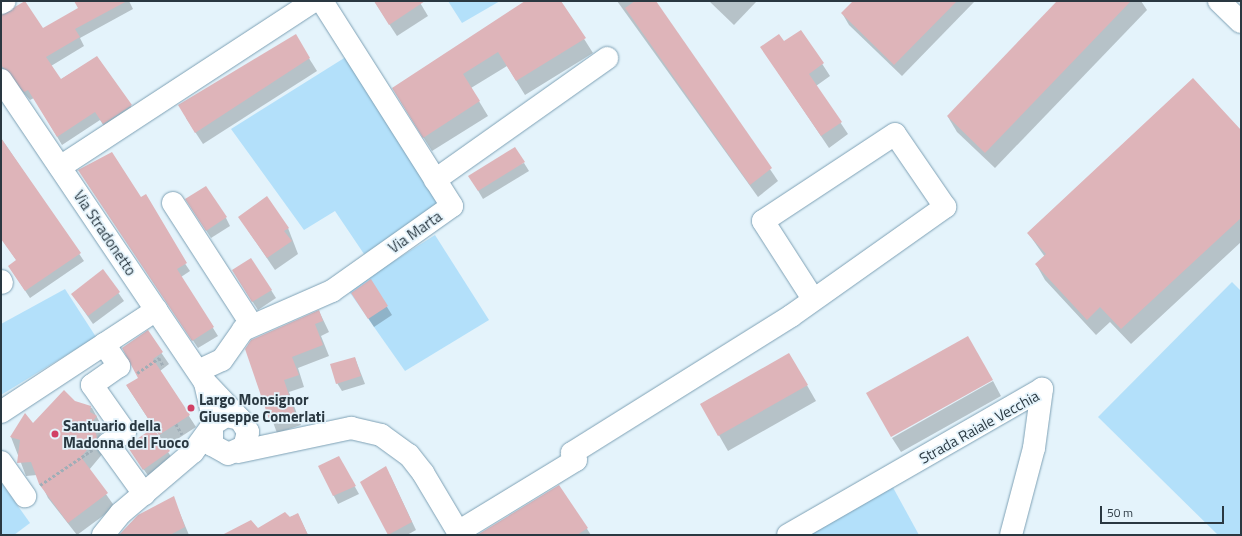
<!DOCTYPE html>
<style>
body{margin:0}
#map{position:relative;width:1242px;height:536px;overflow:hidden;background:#e4f3fb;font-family:"Titillium Web",sans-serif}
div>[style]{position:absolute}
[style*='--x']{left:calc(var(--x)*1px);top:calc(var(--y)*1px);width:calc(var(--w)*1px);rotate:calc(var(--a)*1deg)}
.green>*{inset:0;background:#b3e0fa}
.shadow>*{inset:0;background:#0003}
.building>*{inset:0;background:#deb4b9}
.path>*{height:2.5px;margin-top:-1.25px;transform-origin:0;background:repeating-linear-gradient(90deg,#a0aeb7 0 3px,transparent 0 5px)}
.roads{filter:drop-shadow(0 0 1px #7ea1b5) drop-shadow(0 0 1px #7ea1b5)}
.minor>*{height:22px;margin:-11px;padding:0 11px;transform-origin:11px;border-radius:11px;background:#fff}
.dots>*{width:11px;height:11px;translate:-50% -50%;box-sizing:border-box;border:2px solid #e4f3fb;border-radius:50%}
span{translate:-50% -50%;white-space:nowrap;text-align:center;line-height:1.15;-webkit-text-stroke:3.5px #e4f3fb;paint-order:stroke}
.street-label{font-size:15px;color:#2a3841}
.poi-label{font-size:15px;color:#2a3841;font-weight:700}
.left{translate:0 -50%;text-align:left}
.frame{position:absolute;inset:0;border:2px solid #2a3841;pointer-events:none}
.scale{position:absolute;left:1100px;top:506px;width:124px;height:18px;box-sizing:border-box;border:2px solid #2a3841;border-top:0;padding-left:5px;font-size:12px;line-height:14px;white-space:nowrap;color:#2a3841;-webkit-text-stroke:3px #e4f3fb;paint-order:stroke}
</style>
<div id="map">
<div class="green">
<i style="clip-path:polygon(448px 1px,500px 1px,462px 23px)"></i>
<i style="clip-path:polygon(349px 55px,442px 203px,364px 254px,335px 211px,304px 230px,231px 129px)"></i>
<i style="clip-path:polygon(435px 235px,489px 320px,405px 371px,348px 290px)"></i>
<i style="clip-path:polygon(1232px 282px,1241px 291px,1241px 535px,1218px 535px,1098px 417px)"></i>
<i style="clip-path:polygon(65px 289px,96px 337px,1px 395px,1px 324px)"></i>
<i style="clip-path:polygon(1px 482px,30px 523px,14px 535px,1px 535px)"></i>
<i style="clip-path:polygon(890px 482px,919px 535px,800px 535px)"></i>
</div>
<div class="shadow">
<i style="clip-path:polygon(75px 1px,129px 1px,133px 9px,80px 38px,84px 46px,51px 66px,60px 80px,97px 57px,136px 114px,108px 132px,100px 120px,62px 145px,34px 98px,30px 100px,1px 67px,1px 22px,42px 30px,79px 9px)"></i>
<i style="clip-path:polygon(374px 1px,419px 1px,428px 16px,397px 36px)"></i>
<i style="clip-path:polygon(529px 1px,560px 1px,593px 53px,525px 95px,507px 66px,471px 88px,488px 116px,432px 151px,401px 102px)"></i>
<i style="clip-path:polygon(617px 1px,655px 1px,778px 181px,758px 197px)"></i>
<i style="clip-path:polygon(709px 1px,757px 1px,734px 25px)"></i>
<i style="clip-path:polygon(854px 1px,975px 1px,902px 76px,849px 25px,842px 13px)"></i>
<i style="clip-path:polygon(1059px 1px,1141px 1px,1147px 10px,995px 168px,957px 132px,948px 117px)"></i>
<i style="clip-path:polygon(801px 31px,830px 76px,816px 86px,848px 134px,829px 148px,761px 47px,784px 43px)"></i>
<i style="clip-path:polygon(295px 36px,317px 71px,203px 144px,186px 118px)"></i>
<i style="clip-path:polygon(1241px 131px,1241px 242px,1131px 344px,1110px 322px,1096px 335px,1045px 280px,1036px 264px,1045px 257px,1028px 233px)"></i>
<i style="clip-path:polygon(1px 138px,84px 261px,30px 298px,14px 274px,17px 261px,1px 238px)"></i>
<i style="clip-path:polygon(524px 163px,529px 171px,483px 199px,470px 177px)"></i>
<i style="clip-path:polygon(84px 178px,141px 198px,190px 271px,181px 277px,218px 336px,198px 348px)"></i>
<i style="clip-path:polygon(191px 207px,226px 218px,230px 226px,211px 238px)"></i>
<i style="clip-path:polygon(288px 228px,298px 254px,275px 270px,247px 229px)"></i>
<i style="clip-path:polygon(103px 271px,124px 301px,93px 324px,72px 294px)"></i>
<i style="clip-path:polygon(238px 279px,271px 290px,276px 298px,258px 310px)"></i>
<i style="clip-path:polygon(370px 280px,392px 315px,374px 327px,357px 301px)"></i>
<i style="clip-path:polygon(319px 311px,329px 332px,321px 336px,329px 356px,298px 368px,304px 387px,289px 392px,301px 425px,277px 433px,246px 349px)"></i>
<i style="clip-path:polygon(147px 332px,169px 364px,160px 371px,196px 427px,165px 447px,173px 460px,149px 477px,128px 447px,164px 443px,127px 386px,139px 378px)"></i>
<i style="clip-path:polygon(789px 354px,816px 401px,728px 451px,701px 404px)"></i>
<i style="clip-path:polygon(355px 358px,365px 384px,342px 391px,337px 383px)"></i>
<i style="clip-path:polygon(993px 381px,1001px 396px,901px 452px,892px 438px)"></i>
<i style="clip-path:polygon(75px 402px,92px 408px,104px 430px,100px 435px,104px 452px,89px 470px,115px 507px,77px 535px,48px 498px,37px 475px,26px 476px,11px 437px)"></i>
<i style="clip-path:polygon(338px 457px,359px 494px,338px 504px,319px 467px)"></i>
<i style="clip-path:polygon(390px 475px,416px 530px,407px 535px,389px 535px,361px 482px)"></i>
<i style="clip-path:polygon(559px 486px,591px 535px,481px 535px)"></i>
<i style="clip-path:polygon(173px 497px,189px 535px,120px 535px,131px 523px)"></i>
<i style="clip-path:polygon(298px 514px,308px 535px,245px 535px,257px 529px)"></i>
<i style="clip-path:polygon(42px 534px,55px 534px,55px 535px,40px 535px)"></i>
</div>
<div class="building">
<i style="clip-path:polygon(25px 1px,43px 28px,78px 8px,74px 1px,127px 1px,75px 29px,80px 37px,46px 57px,61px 79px,97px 56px,132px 105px,103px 124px,95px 112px,57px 137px,28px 90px,24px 92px,1px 65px,1px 15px)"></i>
<i style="clip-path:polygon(374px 1px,425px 1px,389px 25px)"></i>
<i style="clip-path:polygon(525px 1px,561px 1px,586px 38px,516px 81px,498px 52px,463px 74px,480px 101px,423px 138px,392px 88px)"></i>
<i style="clip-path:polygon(635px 1px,656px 1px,772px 168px,750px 185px,625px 8px)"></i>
<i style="clip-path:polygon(853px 1px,957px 1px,894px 65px,841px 13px)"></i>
<i style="clip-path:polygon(1057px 1px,1131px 1px,985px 153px,947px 116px)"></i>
<i style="clip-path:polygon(801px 30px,824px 63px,809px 74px,842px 122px,821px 136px,760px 47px,779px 34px,784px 41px)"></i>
<i style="clip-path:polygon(296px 34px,310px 58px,195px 133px,178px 105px)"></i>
<i style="clip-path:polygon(1193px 78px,1241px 130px,1241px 218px,1121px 329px,1100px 307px,1087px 320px,1035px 264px,1046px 254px,1027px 233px)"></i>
<i style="clip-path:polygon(1px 138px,81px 253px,25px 291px,8px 266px,16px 260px,1px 239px)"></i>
<i style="clip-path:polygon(515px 147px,525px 162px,478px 191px,468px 176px)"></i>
<i style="clip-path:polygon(112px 152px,141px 197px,146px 194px,187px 263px,177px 269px,214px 327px,192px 341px,78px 170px)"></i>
<i style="clip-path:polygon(206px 186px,227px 217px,206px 231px,185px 199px)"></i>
<i style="clip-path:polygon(267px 196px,289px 228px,284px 231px,292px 241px,267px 258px,238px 217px)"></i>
<i style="clip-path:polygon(251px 258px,272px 290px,252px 302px,232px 270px)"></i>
<i style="clip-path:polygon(103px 269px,120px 292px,88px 316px,71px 294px)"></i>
<i style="clip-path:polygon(371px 279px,388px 306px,368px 319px,351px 293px)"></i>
<i style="clip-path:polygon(319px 310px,323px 321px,315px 324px,323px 345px,292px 357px,299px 375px,284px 380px,295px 413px,270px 422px,245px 349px,251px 340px)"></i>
<i style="clip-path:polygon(148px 330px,163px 352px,153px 359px,190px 415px,159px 435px,126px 385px,138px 378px,122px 348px)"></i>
<i style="clip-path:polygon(968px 336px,993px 380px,891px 437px,866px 393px)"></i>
<i style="clip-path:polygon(789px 353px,808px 385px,718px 436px,700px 404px)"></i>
<i style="clip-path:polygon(355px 357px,361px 376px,336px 384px,330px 364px)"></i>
<i style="clip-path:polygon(64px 390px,75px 401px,91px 406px,90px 412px,97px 416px,93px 421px,97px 438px,81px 457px,108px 493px,68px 523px,39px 484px,31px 462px,17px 463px,20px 440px,10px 437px,25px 413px,33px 423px)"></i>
<i style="clip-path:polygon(153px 428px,170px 451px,143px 470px,127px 446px)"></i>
<i style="clip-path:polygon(339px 456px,356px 486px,333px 496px,318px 466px)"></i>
<i style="clip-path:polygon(386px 466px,412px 522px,388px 535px,360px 482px)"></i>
<i style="clip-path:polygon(559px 485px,588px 528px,577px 535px,477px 535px)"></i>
<i style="clip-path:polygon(174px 496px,185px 527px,170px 535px,119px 535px,138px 515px)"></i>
<i style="clip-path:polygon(285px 512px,290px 517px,298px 513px,308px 535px,222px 535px,251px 520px,258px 528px)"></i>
</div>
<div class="path">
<i style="--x:137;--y:373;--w:27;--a:-34"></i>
<i style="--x:159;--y:358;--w:10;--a:61"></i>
<i style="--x:176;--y:424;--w:12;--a:59"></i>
<i style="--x:40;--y:485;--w:63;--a:-33.9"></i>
</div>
<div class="roads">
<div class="minor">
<i style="--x:1219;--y:1;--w:30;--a:44"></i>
<i style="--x:1;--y:3;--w:4;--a:-27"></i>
<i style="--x:1;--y:80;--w:364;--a:56"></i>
<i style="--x:205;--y:382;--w:51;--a:46.6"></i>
<i style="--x:60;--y:167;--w:303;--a:-33.2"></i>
<i style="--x:435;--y:180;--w:211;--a:-35.3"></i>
<i style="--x:173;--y:203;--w:145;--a:57.1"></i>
<i style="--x:1;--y:281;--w:2;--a:63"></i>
<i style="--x:104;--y:344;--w:27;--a:56"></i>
<i style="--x:119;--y:366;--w:33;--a:145"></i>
<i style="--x:92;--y:385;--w:57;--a:54.9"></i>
<i style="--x:125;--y:432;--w:21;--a:145"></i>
<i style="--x:108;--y:444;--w:62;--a:54.2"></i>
<i style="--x:198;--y:371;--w:26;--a:-25"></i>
<i style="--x:222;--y:360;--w:37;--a:-55"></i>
<i style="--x:243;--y:330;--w:97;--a:-23.7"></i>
<i style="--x:332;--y:291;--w:147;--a:-35.3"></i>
<i style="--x:452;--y:206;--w:243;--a:-122.4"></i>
<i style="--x:205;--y:383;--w:31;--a:77"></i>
<i style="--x:212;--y:413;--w:32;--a:90"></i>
<i style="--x:212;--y:445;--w:18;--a:29"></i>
<i style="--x:228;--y:454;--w:17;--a:-24"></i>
<i style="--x:244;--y:447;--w:16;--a:-75"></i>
<i style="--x:248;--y:432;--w:15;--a:-122"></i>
<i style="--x:240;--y:419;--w:14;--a:-168"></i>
<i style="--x:226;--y:416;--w:15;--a:148"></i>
<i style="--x:1;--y:412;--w:186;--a:-33.3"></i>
<i style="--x:238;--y:452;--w:116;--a:-12"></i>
<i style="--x:351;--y:428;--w:31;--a:13"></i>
<i style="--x:381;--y:435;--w:34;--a:36"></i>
<i style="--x:409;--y:455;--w:23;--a:52"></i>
<i style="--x:423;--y:473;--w:72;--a:59.2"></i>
<i style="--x:1;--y:462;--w:42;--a:54.8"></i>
<i style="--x:458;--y:532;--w:138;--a:-31.4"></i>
<i style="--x:576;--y:460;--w:8;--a:-120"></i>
<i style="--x:572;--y:453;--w:258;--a:-32"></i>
<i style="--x:791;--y:316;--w:189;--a:-35.3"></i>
<i style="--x:945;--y:207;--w:88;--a:-124.4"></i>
<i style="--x:895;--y:134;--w:158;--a:146.6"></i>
<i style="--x:763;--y:221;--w:93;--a:57.3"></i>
<i style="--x:103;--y:535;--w:28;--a:-51"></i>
<i style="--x:121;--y:513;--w:94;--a:-40.3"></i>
<i style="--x:193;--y:452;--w:29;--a:-54"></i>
<i style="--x:788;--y:535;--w:293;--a:-29.9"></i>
<i style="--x:1011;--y:535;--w:90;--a:-75.2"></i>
<i style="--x:1034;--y:448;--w:60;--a:-82.3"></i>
</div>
</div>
<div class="dots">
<i style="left:191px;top:408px;background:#d14165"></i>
<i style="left:55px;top:434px;background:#d14165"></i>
</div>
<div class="street-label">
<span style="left:415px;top:232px;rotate:-35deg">Via Marta</span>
<span style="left:105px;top:233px;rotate:56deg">Via Stradonetto</span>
<span style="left:979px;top:427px;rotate:-29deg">Strada Raiale Vecchia</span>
</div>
<div class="poi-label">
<span class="left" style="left:199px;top:408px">Largo Monsignor<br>Giuseppe Comerlati</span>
<span class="left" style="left:63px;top:434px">Santuario della<br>Madonna del Fuoco</span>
</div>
<div class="frame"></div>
<div class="scale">50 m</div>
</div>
